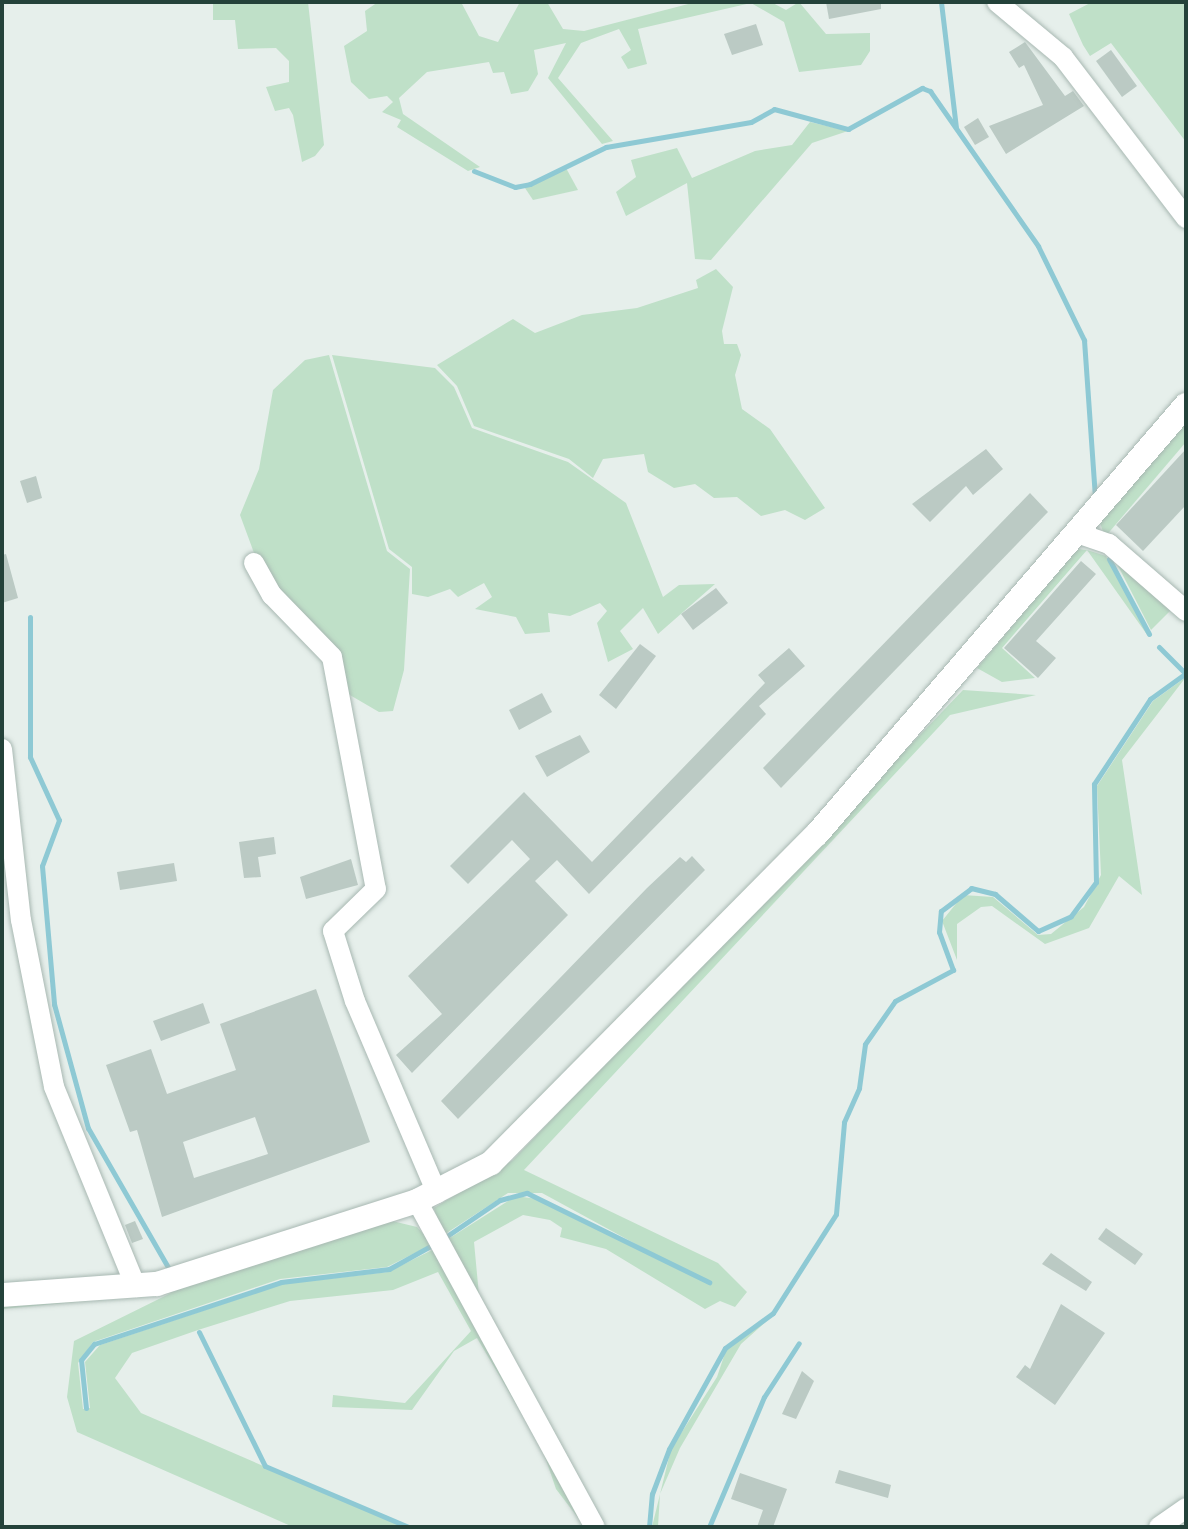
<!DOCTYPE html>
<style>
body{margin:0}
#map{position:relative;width:1188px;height:1529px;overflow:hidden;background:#e6efeb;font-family:"Asap Condensed",sans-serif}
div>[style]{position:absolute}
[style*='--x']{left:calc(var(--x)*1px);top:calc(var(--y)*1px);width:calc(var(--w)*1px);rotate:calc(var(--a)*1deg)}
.green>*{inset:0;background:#bfe0c8}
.stream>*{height:5px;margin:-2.5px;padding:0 2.5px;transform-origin:2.5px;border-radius:2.5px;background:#8ec9d4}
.building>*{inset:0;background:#bbcac4}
.roads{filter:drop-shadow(0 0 2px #a8b8b2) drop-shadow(0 0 2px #a8b8b2)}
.minor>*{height:20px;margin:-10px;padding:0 10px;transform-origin:10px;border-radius:10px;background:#fff}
.secondary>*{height:24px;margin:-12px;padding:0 12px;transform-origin:12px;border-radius:12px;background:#fff}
span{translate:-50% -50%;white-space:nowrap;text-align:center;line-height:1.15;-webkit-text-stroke:8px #f7fbf9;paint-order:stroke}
.frame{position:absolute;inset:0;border:4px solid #24423a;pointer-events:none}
</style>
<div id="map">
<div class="green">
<i style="clip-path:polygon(213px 2px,308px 2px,324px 145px,315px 156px,302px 162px,293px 115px,289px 108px,275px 111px,266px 87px,289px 82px,289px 61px,276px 48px,238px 49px,235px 20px,213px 20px)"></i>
<i style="clip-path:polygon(378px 2px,461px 2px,479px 36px,498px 42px,520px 2px,547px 2px,563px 29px,584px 31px,696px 2px,771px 2px,786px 10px,799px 2px,826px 34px,870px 33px,870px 51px,861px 65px,799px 72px,784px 22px,751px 3px,638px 29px,647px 64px,628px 69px,621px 57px,631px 50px,619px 29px,581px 43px,558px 78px,613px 141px,602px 144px,548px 78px,566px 43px,534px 50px,538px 74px,528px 91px,511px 94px,504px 72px,493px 73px,489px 62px,427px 72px,399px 98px,403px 114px,480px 167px,468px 171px,397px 127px,401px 120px,382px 112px,393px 102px,387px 96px,369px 99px,351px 82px,344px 46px,367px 31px,365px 11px)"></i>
<i style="clip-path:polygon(1092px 2px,1186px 2px,1186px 142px,1111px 43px,1090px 56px,1083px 45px,1069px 14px)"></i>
<i style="clip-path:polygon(810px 122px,848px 131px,812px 143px,711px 260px,695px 259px,687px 183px,626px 216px,616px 192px,636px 177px,631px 160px,677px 148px,692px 178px,755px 151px,792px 145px)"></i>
<i style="clip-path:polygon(566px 168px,578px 190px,533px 200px,525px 188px)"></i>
<i style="clip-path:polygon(716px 269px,733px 287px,722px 331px,724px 344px,737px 344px,741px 355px,735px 375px,742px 409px,770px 429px,825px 508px,805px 520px,785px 510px,761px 516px,737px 497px,714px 498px,695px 484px,674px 488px,648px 472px,644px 454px,603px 459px,593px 478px,569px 459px,474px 426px,457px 386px,437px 365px,513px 319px,535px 333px,582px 315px,637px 308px,698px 288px,696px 280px)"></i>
<i style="clip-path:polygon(329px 355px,387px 551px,410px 569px,404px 670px,393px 711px,379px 712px,343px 691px,257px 561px,240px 515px,259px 469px,273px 390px,305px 360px)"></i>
<i style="clip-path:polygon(332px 355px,435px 368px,454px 387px,472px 428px,568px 462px,626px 503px,663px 597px,679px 585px,715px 584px,658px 634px,643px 608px,620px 631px,633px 649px,608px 662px,597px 623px,607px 611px,600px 603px,570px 616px,548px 613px,550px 632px,525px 634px,516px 617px,475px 609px,492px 597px,484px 583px,458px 597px,450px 589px,428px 597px,412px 594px,412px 567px,389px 549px)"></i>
<i style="clip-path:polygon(1186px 418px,1186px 442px,1105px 537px,1099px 520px)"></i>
<i style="clip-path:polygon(1077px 549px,1087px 550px,1106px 556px,1148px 636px,1087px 550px,1002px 648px,1035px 678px,1002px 682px,977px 668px)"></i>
<i style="clip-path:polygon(1113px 556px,1173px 608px,1151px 630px)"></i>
<i style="clip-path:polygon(1186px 677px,1122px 760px,1142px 895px,1119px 876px,1089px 928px,1045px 944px,992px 906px,981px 907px,957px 924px,957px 960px,942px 921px,963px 895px,993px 897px,1038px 935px,1051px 934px,1084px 907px,1101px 875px,1097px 786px,1153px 701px)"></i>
<i style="clip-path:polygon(963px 690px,1036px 695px,950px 715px,524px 1170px,718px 1263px,747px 1292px,735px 1307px,720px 1301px,705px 1309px,606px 1249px,560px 1237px,562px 1228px,550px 1220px,523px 1215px,474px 1242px,480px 1306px,445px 1241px,516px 1196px,544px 1200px,711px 1285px,542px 1193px,508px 1193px,442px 1236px,434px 1208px,513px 1160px)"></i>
<i style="clip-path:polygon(388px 1220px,417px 1227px,433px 1244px,387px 1267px,280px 1279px,93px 1342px,78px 1363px,83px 1409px,90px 1408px,85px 1362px,100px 1345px,283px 1284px,388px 1272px,436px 1248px,585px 1527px,556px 1489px,542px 1448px,477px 1338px,454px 1351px,412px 1410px,332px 1407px,333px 1395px,405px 1403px,471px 1331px,438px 1272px,393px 1290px,290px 1301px,198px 1330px,132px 1353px,115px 1378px,141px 1413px,404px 1527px,293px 1527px,77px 1432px,67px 1397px,74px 1341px,171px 1293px,2px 1309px,2px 1302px,83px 1298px)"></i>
<i style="clip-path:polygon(768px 1320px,741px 1344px,680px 1448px,660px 1494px,658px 1527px,652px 1527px,671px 1449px,717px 1377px,727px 1347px)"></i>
</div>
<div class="stream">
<i style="--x:941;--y:2;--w:126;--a:83.2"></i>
<i style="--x:474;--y:171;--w:44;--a:21.3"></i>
<i style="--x:515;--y:187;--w:15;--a:-11"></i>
<i style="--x:530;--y:184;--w:85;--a:-26"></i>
<i style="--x:606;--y:147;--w:147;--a:-9.8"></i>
<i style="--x:751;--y:122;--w:26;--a:-29"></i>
<i style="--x:774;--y:109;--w:77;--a:15.1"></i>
<i style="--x:848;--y:129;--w:85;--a:-29"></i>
<i style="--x:922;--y:88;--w:9;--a:21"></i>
<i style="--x:930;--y:91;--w:189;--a:55.1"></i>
<i style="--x:1038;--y:246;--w:105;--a:63.9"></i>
<i style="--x:1084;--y:340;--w:159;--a:86"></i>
<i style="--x:1109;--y:559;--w:85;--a:61.9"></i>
<i style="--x:30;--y:617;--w:140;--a:90"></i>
<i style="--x:30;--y:757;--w:69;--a:65.3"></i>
<i style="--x:59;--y:820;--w:49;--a:110.3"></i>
<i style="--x:42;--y:866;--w:139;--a:85"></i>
<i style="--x:54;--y:1004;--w:129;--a:74.7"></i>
<i style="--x:88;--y:1128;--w:160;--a:60.1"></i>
<i style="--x:1159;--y:647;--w:37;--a:45"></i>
<i style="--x:444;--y:1238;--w:68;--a:-34.2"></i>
<i style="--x:500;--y:1200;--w:28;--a:-15"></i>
<i style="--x:527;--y:1193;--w:203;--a:26.1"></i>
<i style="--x:199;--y:1332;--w:149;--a:63.8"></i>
<i style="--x:265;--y:1466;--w:156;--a:23"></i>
<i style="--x:86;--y:1408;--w:48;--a:-95.9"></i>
<i style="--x:81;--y:1360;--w:21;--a:-51"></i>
<i style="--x:94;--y:1344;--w:197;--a:-18.3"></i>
<i style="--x:281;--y:1282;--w:109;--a:-6.9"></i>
<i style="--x:389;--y:1269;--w:54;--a:-29"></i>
<i style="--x:649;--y:1527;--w:33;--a:-85"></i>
<i style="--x:652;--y:1494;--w:48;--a:-69.3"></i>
<i style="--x:669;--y:1449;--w:115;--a:-61"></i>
<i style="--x:725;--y:1348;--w:59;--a:-36.1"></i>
<i style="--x:773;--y:1313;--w:117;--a:-57.5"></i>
<i style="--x:836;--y:1214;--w:92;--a:-85"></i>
<i style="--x:844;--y:1122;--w:37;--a:-66"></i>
<i style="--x:859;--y:1088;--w:44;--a:-82.2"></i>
<i style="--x:865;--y:1044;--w:52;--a:-55.1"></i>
<i style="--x:895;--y:1001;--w:66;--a:-28.1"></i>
<i style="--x:953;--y:970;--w:40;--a:-110.2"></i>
<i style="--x:939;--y:932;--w:21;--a:-85"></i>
<i style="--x:941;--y:911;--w:38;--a:-37"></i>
<i style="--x:971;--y:888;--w:25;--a:14"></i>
<i style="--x:995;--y:894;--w:57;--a:40.7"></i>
<i style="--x:1038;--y:931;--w:36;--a:-24"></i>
<i style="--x:1071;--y:916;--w:42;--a:-53.7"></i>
<i style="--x:1096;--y:882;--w:98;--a:-91.2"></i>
<i style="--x:1094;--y:784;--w:102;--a:-56.6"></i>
<i style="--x:1150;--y:699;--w:44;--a:-35.8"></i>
<i style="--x:709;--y:1527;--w:141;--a:-67.1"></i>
<i style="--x:764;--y:1397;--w:64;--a:-57.1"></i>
</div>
<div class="building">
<i style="clip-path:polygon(826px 2px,881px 2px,881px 9px,829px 19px)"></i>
<i style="clip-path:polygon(756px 24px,763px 45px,732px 55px,724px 34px)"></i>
<i style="clip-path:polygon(1025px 42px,1065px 96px,1073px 91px,1084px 106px,1006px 154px,989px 126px,1043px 105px,1024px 65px,1019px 68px,1009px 52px)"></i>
<i style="clip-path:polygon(1111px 50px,1137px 86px,1122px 97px,1096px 61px)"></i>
<i style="clip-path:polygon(978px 118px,989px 137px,975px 145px,964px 127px)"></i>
<i style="clip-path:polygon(986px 449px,1003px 469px,973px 495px,966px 486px,930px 522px,912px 504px)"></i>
<i style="clip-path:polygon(1186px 449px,1186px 505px,1143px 551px,1116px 525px)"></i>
<i style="clip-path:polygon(36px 476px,42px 498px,27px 503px,20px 481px)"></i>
<i style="clip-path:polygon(1030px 493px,1048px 512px,781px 788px,763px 768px)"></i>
<i style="clip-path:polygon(6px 554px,18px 598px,2px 603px,2px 555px)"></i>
<i style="clip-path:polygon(1081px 561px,1096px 574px,1036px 641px,1056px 658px,1038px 678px,1004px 648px)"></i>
<i style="clip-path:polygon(716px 588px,728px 603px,693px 630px,681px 614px)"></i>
<i style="clip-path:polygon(640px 644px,656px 656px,616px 709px,599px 695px)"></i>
<i style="clip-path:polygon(789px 648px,805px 666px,759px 706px,766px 714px,589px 894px,557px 860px,535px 881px,568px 915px,412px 1073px,396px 1055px,442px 1014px,408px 976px,530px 859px,512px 840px,468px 884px,450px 866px,524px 792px,592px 862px,765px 683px,758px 675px)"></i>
<i style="clip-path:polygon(542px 693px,552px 712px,519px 730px,509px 710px)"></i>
<i style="clip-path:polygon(580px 735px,590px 752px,547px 777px,535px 756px)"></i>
<i style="clip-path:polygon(274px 837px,276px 854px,258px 857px,261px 877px,244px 878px,239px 842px)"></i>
<i style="clip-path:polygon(692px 856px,705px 870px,458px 1119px,441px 1101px,647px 888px,680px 857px,686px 862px)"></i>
<i style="clip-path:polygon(351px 859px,358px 885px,306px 899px,300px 877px)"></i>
<i style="clip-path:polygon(174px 863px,177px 881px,120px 890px,117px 872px)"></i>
<i style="clip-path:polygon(evenodd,316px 989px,370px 1142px,162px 1217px,137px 1130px,130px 1132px,106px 1065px,151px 1049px,167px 1094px,236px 1070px,220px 1024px,316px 989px,255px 1117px,268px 1154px,194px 1178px,183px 1142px,255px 1117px)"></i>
<i style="clip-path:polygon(203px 1003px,210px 1023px,161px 1041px,153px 1021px)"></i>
<i style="clip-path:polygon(135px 1221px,143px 1239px,132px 1243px,125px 1225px)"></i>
<i style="clip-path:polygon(1106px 1228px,1143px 1254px,1135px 1265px,1098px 1239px)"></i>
<i style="clip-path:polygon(1051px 1253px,1092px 1282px,1086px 1291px,1042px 1264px)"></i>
<i style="clip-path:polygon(1061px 1304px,1105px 1333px,1055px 1405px,1016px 1377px,1025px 1365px,1030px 1369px)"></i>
<i style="clip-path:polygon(802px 1371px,814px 1381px,796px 1419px,782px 1414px)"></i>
<i style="clip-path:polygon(839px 1470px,891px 1485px,888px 1498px,835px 1483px)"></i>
<i style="clip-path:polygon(740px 1473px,787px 1489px,773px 1527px,757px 1527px,763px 1510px,731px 1499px)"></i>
</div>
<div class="roads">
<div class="minor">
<i style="--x:997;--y:2;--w:86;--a:39.8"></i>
<i style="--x:1063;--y:57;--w:203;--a:52.6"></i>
<i style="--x:1080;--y:534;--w:31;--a:19"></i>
<i style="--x:1109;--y:544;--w:102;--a:41"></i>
<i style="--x:254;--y:563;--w:37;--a:61"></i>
<i style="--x:272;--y:595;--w:86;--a:45.9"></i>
<i style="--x:332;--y:657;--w:236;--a:79.3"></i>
<i style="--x:376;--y:889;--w:60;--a:135.7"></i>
<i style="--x:333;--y:931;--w:73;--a:72.6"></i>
<i style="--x:355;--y:1001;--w:209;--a:66.9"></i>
<i style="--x:2;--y:749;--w:172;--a:83.7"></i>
<i style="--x:21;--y:920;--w:170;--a:78.8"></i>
<i style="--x:54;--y:1087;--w:216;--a:67.7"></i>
<i style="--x:417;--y:1201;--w:371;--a:61.4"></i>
<i style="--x:1159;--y:1527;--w:33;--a:-35"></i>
</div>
<div class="secondary">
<i style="--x:2;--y:1295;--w:155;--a:-4.1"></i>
<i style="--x:157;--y:1284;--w:273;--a:-17.7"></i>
<i style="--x:417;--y:1201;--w:83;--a:-27.2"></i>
<i style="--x:491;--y:1163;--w:463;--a:-45.3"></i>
<i style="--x:817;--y:834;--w:566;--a:-49.3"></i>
</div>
</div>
<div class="frame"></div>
</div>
